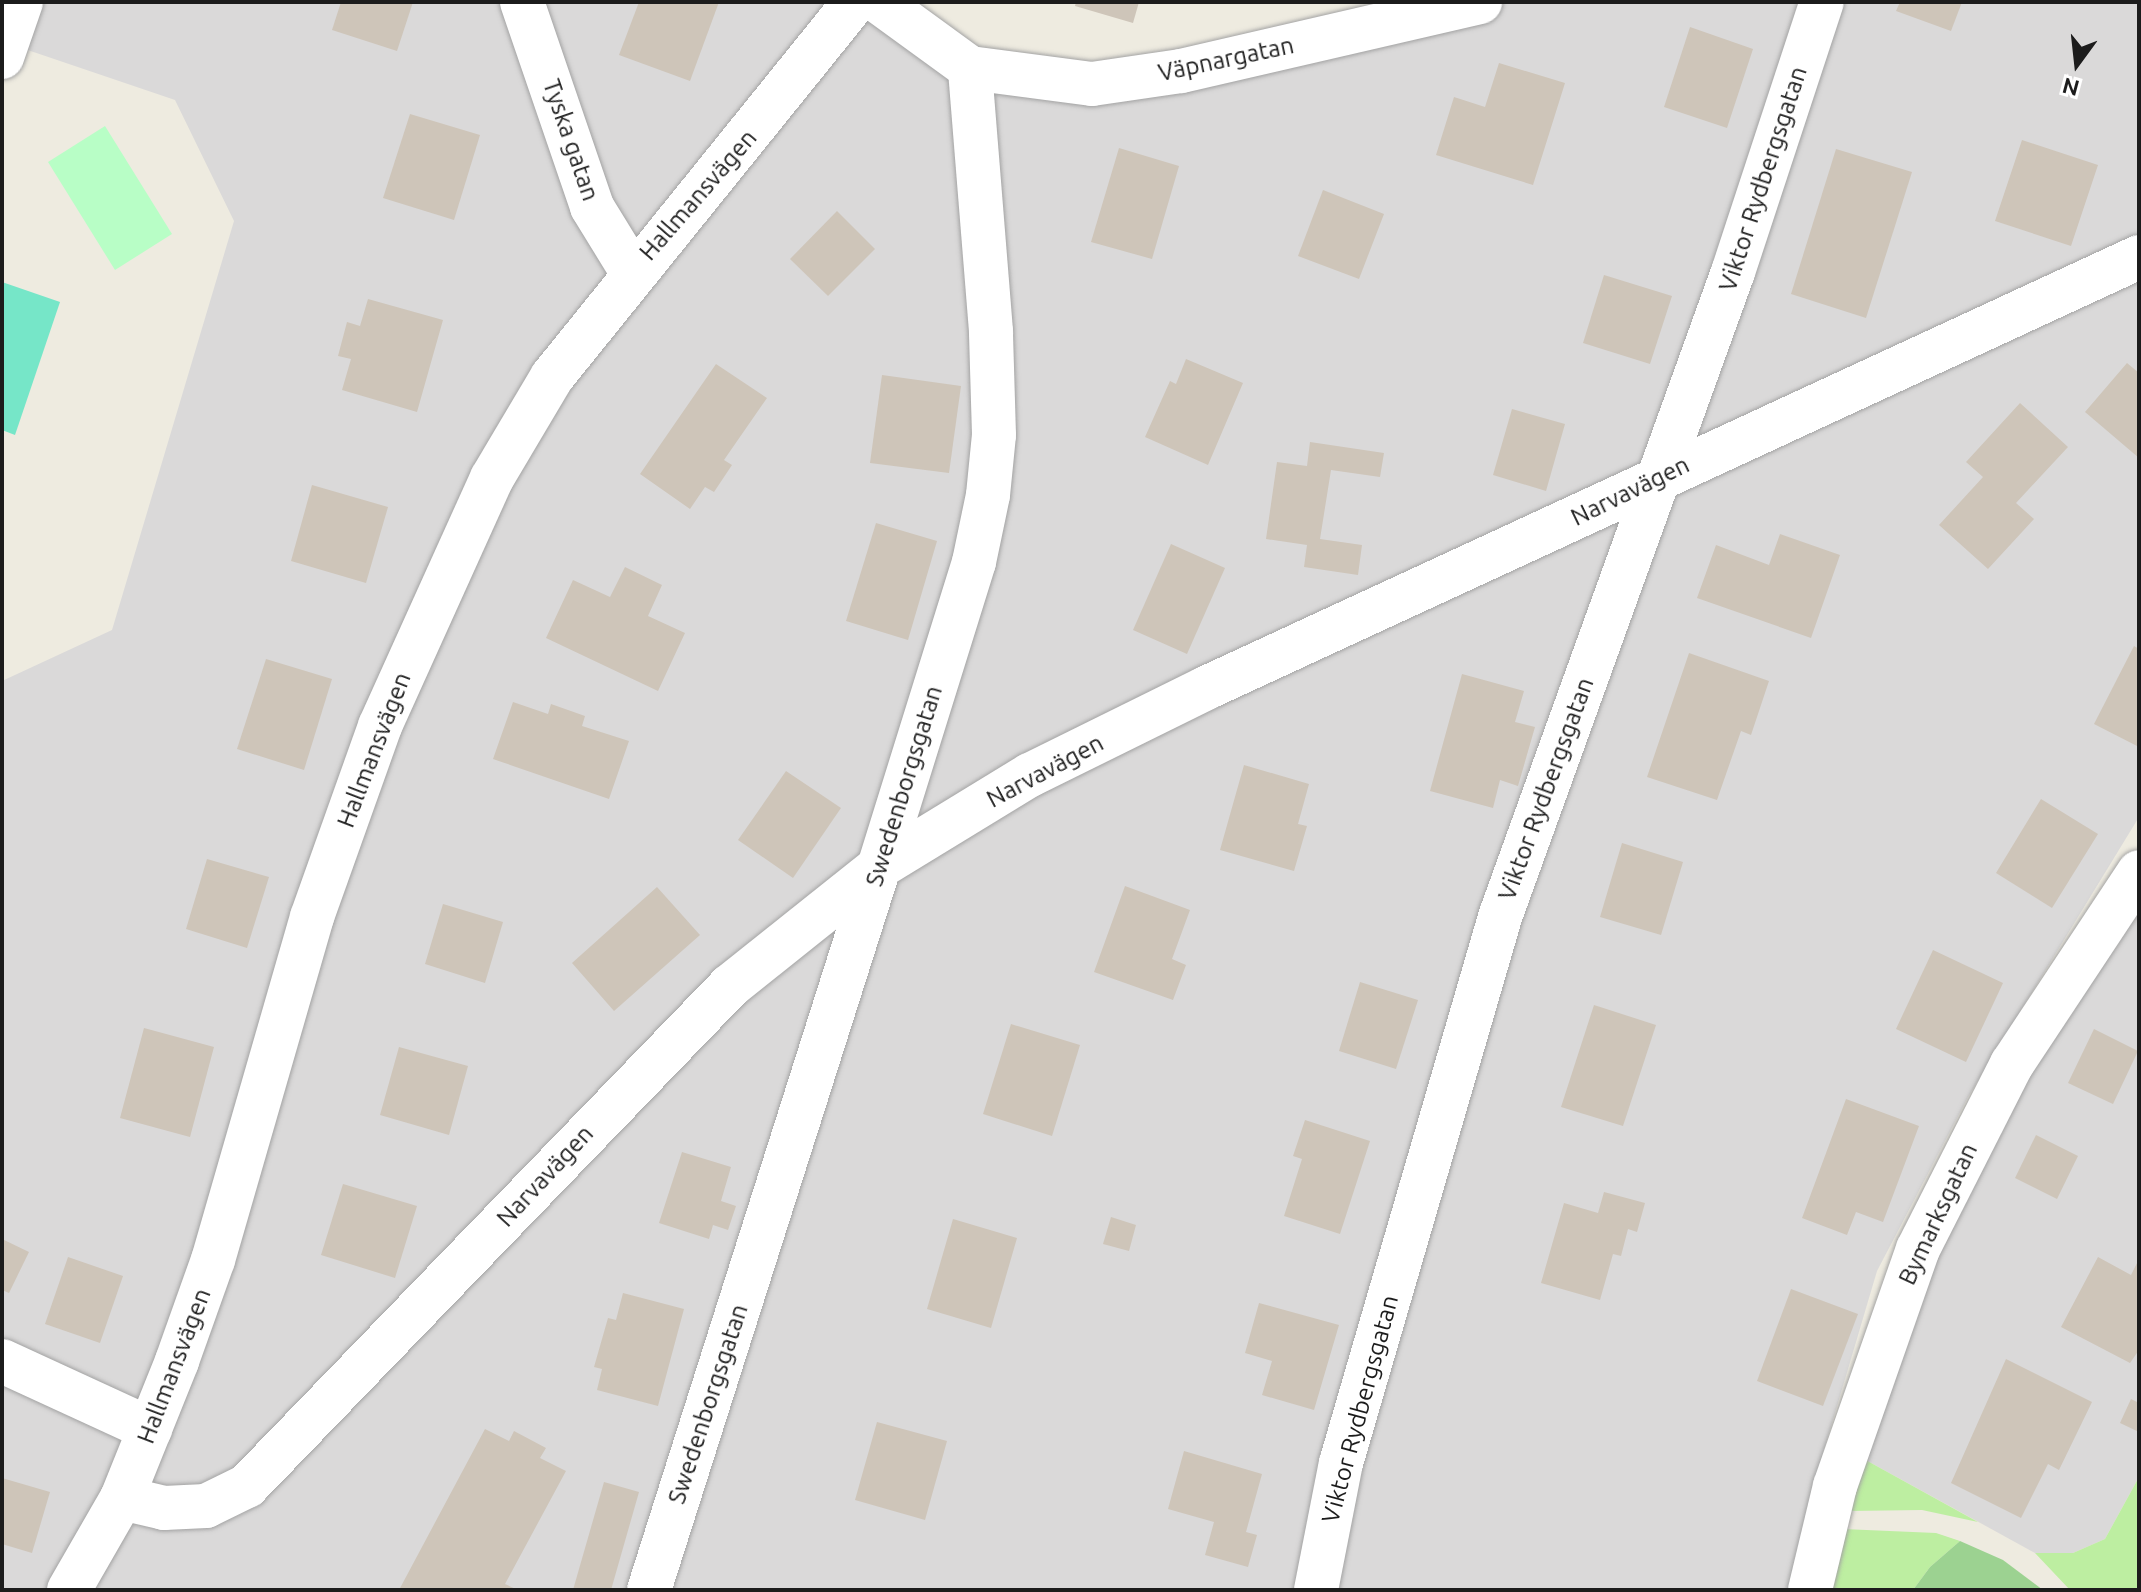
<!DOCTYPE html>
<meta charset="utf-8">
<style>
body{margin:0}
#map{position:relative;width:2141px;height:1592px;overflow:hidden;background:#eeebe0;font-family:Ubuntu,sans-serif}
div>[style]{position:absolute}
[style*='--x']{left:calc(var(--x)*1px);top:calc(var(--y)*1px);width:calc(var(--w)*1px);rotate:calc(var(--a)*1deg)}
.residential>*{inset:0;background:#dad9d9}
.grass>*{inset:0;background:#bdeea1}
.forest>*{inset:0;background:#9cd291}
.park>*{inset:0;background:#b8fec6}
.pitch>*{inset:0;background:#76e6c8}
.building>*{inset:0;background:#cec5b9}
.roads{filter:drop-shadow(0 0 2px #a3a3a3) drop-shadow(0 0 2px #a3a3a3)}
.minor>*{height:44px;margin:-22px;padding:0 22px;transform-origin:22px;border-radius:22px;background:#fff}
span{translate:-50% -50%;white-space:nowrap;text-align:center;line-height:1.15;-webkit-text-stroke:7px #fff;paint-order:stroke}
.street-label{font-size:24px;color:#1c1c1c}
.frame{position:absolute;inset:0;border:4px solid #1c1c1c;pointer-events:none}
.north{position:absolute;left:2037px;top:24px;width:80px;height:80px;-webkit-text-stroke:6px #fff;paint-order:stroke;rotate:195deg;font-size:22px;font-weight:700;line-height:32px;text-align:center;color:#1c1c1c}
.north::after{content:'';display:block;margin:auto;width:28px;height:36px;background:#1c1c1c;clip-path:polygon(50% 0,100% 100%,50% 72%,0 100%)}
</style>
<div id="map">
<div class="residential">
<i style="clip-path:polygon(2px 2px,879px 2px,970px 68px,1092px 84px,1480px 2px,2139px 2px,2139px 817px,1968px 1097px,1877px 1271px,1816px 1477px,1794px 1590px,2px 1590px,2px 681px,112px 630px,234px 221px,175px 100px,7px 43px)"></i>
<i style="clip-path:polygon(2139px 903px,2139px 1477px,2105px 1539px,2073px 1553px,2035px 1553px,1862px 1458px,1893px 1358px,2001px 1116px)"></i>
</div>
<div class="grass">
<i style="clip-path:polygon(1862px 1458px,1978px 1522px,1922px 1510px,1848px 1511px)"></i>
<i style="clip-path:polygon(2139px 1477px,2139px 1590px,2070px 1590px,2035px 1553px,2073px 1553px,2105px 1539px)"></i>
<i style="clip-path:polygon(1843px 1529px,1936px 1533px,1960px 1541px,1930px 1567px,1913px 1590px,1829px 1590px)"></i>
</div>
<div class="forest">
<i style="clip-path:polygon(1960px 1541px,2003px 1560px,2043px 1590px,1913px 1590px,1930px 1567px)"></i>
</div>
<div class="park">
<i style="clip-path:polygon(105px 126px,172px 234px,115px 270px,48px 162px)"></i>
</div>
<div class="pitch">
<i style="clip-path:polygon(2px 282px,60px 302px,15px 435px,2px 430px)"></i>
</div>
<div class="building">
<i style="clip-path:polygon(341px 2px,413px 2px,397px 51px,332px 30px)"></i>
<i style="clip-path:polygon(639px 2px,719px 2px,690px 81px,619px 55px)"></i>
<i style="clip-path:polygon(1076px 2px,1139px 2px,1133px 23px,1075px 6px)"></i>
<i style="clip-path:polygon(1900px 2px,1962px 2px,1951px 31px,1896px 11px)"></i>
<i style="clip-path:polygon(1690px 27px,1753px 49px,1727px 128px,1664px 107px)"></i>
<i style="clip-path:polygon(1499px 63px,1565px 83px,1533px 185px,1436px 155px,1454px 97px,1485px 107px)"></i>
<i style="clip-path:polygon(410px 114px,480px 135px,454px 220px,383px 198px)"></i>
<i style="clip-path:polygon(2022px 140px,2098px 165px,2071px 246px,1995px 221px)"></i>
<i style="clip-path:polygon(1119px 148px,1179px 166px,1152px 259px,1091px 242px)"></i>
<i style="clip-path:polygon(1836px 149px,1912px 172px,1866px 318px,1791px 294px)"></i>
<i style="clip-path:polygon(1323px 190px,1384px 214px,1359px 279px,1298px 256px)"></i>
<i style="clip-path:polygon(837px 211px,875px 249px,828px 296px,790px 259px)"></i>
<i style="clip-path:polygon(1604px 275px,1672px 296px,1650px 364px,1583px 343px)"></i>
<i style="clip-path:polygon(368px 299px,443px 320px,417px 412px,342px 390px,351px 359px,338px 356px,347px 322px,360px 326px)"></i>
<i style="clip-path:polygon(1186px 359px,1243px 383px,1208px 465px,1145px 437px,1170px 381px,1176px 384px)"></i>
<i style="clip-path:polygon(2127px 363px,2139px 373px,2139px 458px,2085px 412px)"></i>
<i style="clip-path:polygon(716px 364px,767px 398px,724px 460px,732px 465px,714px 492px,705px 487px,690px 509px,640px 474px)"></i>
<i style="clip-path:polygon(882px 375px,961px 386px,949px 473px,870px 463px)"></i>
<i style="clip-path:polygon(2020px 403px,2068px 447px,2016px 503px,2034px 519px,1988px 569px,1939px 525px,1983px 477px,1966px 462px)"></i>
<i style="clip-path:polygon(1512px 409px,1565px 424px,1546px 491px,1493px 475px)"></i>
<i style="clip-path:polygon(1310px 442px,1384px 453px,1380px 477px,1331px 470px,1320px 539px,1362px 545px,1358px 575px,1304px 567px,1307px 545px,1266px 539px,1277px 462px,1307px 466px)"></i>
<i style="clip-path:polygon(312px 485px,388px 507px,366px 583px,291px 561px)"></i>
<i style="clip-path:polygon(876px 523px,937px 541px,908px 640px,846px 621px)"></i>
<i style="clip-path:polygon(1780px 534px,1840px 555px,1811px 638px,1697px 598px,1716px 545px,1769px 565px)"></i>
<i style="clip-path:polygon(1171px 544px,1225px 568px,1187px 654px,1133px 630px)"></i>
<i style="clip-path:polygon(625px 567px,662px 585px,648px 616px,685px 633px,658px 691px,546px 638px,573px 580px,610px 597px)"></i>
<i style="clip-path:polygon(2134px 646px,2139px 649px,2139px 747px,2094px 724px)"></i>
<i style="clip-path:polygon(1689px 653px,1769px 681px,1751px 735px,1741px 731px,1717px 800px,1647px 777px)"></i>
<i style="clip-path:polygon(266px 659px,332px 679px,304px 770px,237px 749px)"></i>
<i style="clip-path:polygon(1462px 674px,1524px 691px,1515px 722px,1535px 727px,1518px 786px,1500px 780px,1493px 808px,1430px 791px)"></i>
<i style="clip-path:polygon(513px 702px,548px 714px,551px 704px,585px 716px,582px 726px,629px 741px,609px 799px,493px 759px)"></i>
<i style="clip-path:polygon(1244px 765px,1309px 784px,1298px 824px,1307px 826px,1294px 871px,1220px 850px)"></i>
<i style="clip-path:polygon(786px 771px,841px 808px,793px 878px,738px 840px)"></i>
<i style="clip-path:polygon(2041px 799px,2098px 834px,2052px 908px,1996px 873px)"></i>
<i style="clip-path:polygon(1622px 843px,1683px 862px,1661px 935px,1600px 917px)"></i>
<i style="clip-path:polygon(207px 859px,269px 877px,247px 948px,186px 929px)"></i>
<i style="clip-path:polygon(1125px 886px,1190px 910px,1172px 959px,1186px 965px,1173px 1000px,1094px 972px)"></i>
<i style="clip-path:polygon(657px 887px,700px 935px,614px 1011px,572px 963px)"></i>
<i style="clip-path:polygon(443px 904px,503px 922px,485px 983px,425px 964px)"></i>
<i style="clip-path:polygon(1933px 950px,2003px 983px,1966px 1062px,1896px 1029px)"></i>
<i style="clip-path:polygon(1360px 982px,1418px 1000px,1396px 1069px,1339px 1051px)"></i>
<i style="clip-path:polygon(1594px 1005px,1656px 1025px,1623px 1126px,1561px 1107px)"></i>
<i style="clip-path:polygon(1011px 1024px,1080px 1045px,1052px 1136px,983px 1114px)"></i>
<i style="clip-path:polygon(144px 1028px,214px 1047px,190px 1137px,120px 1118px)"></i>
<i style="clip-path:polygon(2094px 1029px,2138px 1051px,2113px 1104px,2068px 1083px)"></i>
<i style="clip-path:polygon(399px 1047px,468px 1066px,449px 1135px,380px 1115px)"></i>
<i style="clip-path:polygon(1846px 1099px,1919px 1126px,1883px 1222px,1856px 1212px,1847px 1235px,1802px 1218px)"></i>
<i style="clip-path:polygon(1305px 1120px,1370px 1141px,1340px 1234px,1284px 1216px,1302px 1159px,1293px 1156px)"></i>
<i style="clip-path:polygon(2036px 1135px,2078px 1156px,2057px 1199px,2015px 1178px)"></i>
<i style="clip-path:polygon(682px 1152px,731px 1167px,721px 1201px,736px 1206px,728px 1230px,713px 1225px,709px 1239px,659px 1223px)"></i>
<i style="clip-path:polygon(343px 1184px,417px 1206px,395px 1278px,321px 1255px)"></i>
<i style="clip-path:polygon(1604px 1192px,1645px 1203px,1637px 1232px,1628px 1229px,1621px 1256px,1613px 1254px,1600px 1300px,1541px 1283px,1564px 1203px,1598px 1213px)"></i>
<i style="clip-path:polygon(1111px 1217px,1136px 1225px,1129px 1251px,1103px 1244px)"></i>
<i style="clip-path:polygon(953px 1219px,1017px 1238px,991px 1328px,927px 1309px)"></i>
<i style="clip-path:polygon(2px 1239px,29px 1252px,9px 1293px,2px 1290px)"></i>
<i style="clip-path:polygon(68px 1257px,123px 1276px,100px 1343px,45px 1324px)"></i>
<i style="clip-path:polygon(2098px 1257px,2131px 1275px,2139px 1259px,2139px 1350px,2130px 1363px,2061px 1327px)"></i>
<i style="clip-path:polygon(1791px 1289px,1858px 1314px,1823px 1406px,1757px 1381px)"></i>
<i style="clip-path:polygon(623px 1293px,684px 1309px,658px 1406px,597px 1390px,602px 1369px,594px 1367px,608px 1318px,616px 1320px)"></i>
<i style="clip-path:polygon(1259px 1303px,1339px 1325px,1314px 1410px,1262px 1395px,1272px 1361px,1245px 1353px)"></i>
<i style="clip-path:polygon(2006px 1359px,2092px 1402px,2059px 1470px,2048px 1464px,2021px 1518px,1951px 1483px)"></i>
<i style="clip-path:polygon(2131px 1399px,2139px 1403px,2139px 1432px,2120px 1423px)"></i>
<i style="clip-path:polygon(877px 1422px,947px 1441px,925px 1520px,855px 1500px)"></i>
<i style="clip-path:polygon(485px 1429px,509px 1441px,514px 1431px,546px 1448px,540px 1458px,566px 1471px,505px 1584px,518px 1590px,399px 1590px)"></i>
<i style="clip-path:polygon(1184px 1451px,1262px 1474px,1246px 1532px,1257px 1535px,1248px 1567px,1205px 1555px,1214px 1522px,1168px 1509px)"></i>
<i style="clip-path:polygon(2px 1478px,50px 1492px,32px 1553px,2px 1544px)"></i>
<i style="clip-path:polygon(604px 1482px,639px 1492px,611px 1590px,573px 1590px)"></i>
</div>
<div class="roads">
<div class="minor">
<i style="--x:522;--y:2;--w:217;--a:71.1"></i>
<i style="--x:592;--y:207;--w:76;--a:58.4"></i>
<i style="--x:2;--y:57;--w:58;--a:-70.9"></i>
<i style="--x:970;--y:68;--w:123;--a:7.5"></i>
<i style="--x:1092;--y:84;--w:90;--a:-8.3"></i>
<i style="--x:1181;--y:71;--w:307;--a:-13"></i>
<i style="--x:2;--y:1361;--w:163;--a:24.7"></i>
<i style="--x:122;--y:1498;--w:43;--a:13.4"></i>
<i style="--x:164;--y:1508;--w:42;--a:-2.7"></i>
<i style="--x:206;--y:1506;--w:46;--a:-26"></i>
<i style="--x:247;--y:1486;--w:695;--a:-45.99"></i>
<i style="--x:730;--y:986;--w:191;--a:-38.6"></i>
<i style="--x:879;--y:867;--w:177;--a:-31.4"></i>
<i style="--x:1030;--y:775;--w:196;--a:-26.3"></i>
<i style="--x:1206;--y:688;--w:1028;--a:-24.79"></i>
<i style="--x:69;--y:1590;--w:106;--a:-60.1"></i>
<i style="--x:122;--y:1498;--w:148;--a:-68.1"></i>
<i style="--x:177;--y:1361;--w:107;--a:-70.4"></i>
<i style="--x:213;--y:1260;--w:357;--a:-73.9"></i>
<i style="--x:312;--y:917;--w:203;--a:-70.4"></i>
<i style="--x:380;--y:726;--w:272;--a:-65.7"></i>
<i style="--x:492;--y:478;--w:117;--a:-59.3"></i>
<i style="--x:552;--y:377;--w:482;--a:-51.1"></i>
<i style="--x:649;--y:1590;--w:759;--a:-72.35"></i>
<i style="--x:879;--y:867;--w:319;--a:-72.7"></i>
<i style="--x:974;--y:562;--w:68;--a:-78.2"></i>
<i style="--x:988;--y:495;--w:60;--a:-84.3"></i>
<i style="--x:994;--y:435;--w:104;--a:-91.7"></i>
<i style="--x:991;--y:331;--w:264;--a:-94.6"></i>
<i style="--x:970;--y:68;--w:112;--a:-144"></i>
<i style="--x:1316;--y:1590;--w:129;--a:-78.9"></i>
<i style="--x:1341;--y:1463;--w:569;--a:-73.76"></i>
<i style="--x:1500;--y:917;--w:686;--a:-70.14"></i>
<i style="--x:1733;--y:272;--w:284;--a:-71.8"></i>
<i style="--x:1810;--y:1590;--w:107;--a:-76.5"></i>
<i style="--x:1835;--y:1486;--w:251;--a:-70.7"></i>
<i style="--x:1918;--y:1249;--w:208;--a:-63.1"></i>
<i style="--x:2012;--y:1064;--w:230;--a:-56.5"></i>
</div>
</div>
<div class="street-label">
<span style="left:1226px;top:59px;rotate:-12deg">Väpnargatan</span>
<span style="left:571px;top:140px;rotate:71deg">Tyska gatan</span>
<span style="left:1763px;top:179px;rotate:-72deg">Viktor Rydbergsgatan</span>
<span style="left:698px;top:195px;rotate:-49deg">Hallmansvägen</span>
<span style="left:1630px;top:491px;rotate:-26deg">Narvavägen</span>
<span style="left:374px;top:750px;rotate:-69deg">Hallmansvägen</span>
<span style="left:1045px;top:771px;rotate:-28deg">Narvavägen</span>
<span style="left:904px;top:786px;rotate:-73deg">Swedenborgsgatan</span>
<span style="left:1546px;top:789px;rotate:-70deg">Viktor Rydbergsgatan</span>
<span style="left:545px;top:1176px;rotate:-47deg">Narvavägen</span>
<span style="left:1938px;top:1214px;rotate:-65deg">Bymarksgatan</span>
<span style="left:174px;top:1366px;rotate:-69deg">Hallmansvägen</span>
<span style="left:708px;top:1404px;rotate:-72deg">Swedenborgsgatan</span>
<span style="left:1360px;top:1409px;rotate:-75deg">Viktor Rydbergsgatan</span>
</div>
<div class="frame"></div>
<div class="north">N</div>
</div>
